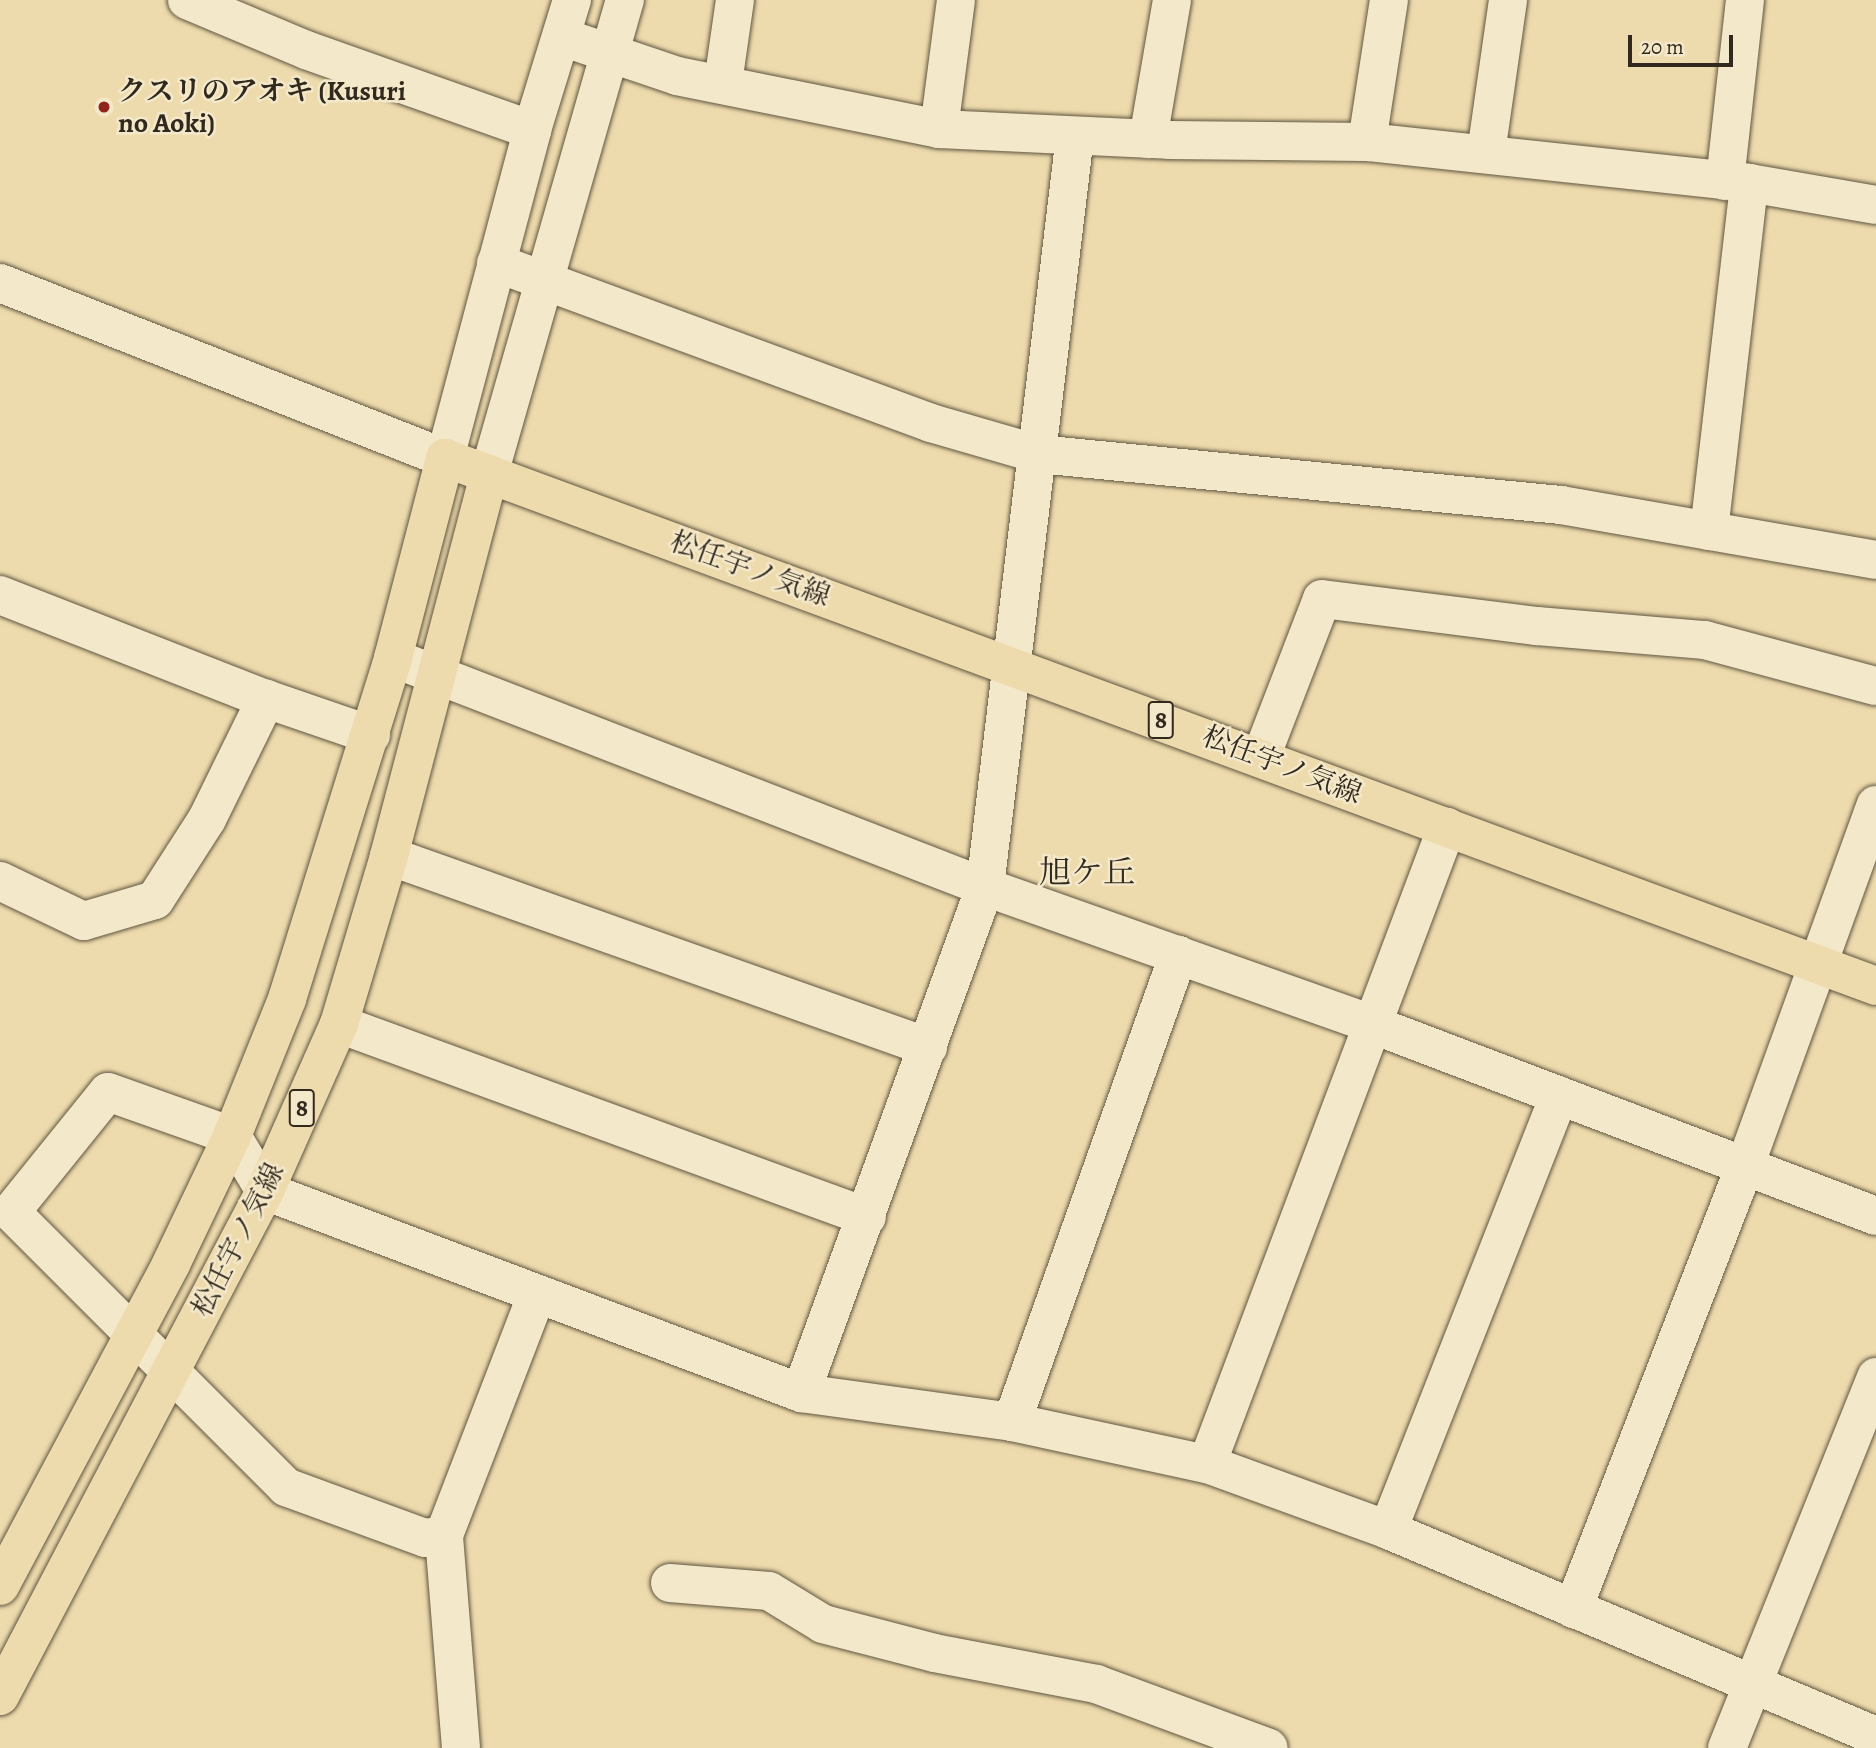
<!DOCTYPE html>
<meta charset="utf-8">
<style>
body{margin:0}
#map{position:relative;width:1876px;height:1748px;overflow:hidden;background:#eedbad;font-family:Alegreya,"Noto Serif JP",serif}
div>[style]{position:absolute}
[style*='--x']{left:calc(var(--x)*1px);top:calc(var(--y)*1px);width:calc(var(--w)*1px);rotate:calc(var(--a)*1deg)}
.roads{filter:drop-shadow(0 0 2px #605641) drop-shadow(0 0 2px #605641)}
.minor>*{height:38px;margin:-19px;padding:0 19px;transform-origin:19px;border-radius:19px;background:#f4e8ca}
.tertiary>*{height:38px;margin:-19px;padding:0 19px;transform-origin:19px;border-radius:19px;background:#f4e8ca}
.primary>*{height:38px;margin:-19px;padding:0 19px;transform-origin:19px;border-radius:19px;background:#eedbad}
.dots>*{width:19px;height:19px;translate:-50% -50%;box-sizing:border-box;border:4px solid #f4e8ca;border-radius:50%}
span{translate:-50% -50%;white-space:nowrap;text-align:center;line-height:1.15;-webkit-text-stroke:5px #f4e8ca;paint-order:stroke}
.shield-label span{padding:2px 5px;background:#f4e8ca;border:2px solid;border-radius:5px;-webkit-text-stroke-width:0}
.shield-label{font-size:26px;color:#31291d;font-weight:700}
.poi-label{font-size:28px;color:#31291d;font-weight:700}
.left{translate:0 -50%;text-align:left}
.street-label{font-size:28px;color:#31291d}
.quarter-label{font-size:32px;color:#31291d}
.scale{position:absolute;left:1628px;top:35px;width:105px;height:32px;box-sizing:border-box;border:4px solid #31291d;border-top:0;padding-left:9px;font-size:21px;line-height:24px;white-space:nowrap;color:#31291d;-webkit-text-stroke:5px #f4e8ca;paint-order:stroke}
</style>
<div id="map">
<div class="roads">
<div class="minor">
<i style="--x:187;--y:0;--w:129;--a:22.8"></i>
<i style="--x:306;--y:50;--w:240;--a:19.5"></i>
<i style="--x:562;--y:37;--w:121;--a:18.7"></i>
<i style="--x:677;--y:76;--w:267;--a:11.4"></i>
<i style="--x:939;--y:129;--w:230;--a:2.7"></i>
<i style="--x:1169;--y:140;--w:198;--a:0.6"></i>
<i style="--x:1367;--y:142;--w:384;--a:6.1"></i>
<i style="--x:1749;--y:183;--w:129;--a:9.8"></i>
<i style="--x:723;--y:83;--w:84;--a:-81.8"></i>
<i style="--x:939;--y:129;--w:130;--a:-82.5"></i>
<i style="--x:1148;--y:139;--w:141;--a:-80.2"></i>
<i style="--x:1367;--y:142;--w:144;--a:-81.2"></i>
<i style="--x:1486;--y:153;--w:155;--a:-81.8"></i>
<i style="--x:1725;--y:181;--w:182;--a:-83.7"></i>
<i style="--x:496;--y:263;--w:463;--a:20.2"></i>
<i style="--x:931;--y:423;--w:111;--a:16.2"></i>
<i style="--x:1038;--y:454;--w:525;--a:5.57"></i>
<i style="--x:1561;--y:505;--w:320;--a:9.9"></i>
<i style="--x:1709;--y:531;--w:350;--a:-83.4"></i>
<i style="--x:0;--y:595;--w:286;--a:21.4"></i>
<i style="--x:266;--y:699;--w:111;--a:18.9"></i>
<i style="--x:393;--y:658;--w:635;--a:21.15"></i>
<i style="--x:985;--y:887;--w:410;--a:19.5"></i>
<i style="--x:1371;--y:1024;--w:540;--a:20.82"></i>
<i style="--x:1261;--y:757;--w:169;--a:-68.9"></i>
<i style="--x:1322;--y:599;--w:217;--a:7.2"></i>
<i style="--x:1537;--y:626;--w:169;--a:4.8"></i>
<i style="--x:1705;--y:640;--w:177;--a:15.1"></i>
<i style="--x:389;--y:856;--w:572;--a:19.51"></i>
<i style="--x:0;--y:881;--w:93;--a:25.5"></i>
<i style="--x:84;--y:921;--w:74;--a:-16.5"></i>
<i style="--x:155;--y:900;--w:96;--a:-57.3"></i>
<i style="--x:207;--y:819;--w:134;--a:-63.8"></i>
<i style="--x:339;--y:1024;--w:562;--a:20.08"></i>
<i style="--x:801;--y:1393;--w:213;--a:7.8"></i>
<i style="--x:1012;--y:1422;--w:199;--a:12.2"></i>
<i style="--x:1207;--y:1464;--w:193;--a:20"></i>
<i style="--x:1388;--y:1530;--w:530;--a:22.89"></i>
<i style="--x:1012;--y:1422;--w:496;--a:-70.4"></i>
<i style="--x:1207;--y:1464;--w:681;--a:-69.36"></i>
<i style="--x:1388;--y:1530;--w:467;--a:-68.5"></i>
<i style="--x:444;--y:1535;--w:19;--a:171"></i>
<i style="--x:425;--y:1538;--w:148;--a:-159.9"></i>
<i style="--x:286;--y:1487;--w:389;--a:-135"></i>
<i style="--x:11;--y:1212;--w:154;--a:-51.1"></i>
<i style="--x:108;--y:1092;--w:132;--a:19.5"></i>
<i style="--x:232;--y:1136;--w:64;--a:59"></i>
<i style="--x:265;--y:1191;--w:573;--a:20.65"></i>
<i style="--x:801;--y:1393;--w:538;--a:-70.02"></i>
<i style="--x:985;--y:887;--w:756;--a:-83.17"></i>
<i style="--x:670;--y:1583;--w:99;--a:4.6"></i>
<i style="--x:769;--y:1591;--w:63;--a:31.4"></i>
<i style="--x:823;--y:1624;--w:115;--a:14.6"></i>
<i style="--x:934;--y:1653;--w:165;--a:10.8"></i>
<i style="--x:1096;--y:1684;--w:184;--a:20.3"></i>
<i style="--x:1573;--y:1609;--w:475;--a:-68.8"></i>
<i style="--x:1745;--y:1166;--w:384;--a:-70.1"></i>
<i style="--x:461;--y:1748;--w:214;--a:-94.6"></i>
<i style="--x:444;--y:1535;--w:256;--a:-68.9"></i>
<i style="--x:1727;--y:1748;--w:400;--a:-68.1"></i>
</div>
<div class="tertiary">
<i style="--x:0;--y:283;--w:478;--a:21.5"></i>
<i style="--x:445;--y:458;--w:339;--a:-75.1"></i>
<i style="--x:532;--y:130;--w:136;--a:-72.9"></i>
<i style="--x:489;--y:474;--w:493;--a:-74"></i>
</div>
<div class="primary">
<i style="--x:0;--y:1586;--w:365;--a:-62"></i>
<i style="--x:171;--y:1264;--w:142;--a:-64.5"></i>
<i style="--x:232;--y:1136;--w:148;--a:-68.1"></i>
<i style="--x:287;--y:999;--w:357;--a:-72.7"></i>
<i style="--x:393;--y:658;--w:207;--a:-75.4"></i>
<i style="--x:445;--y:458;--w:1525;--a:20.25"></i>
<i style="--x:0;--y:1696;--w:570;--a:-62.31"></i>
<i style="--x:265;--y:1191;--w:183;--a:-66.1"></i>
<i style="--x:339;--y:1024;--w:175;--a:-73.4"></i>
<i style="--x:389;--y:856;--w:395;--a:-75.3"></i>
</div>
</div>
<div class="dots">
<i style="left:104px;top:107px;background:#8f2418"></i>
</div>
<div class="shield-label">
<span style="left:1161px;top:720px">8</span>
<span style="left:302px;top:1108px">8</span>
</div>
<div class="poi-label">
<span class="left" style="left:118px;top:107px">クスリのアオキ (Kusuri<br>no Aoki)</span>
</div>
<div class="street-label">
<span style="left:750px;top:569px;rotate:20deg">松任宇ノ気線</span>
<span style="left:1282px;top:765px;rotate:21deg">松任宇ノ気線</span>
<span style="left:238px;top:1240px;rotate:-63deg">松任宇ノ気線</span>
</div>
<div class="quarter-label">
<span style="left:1087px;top:872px">旭ケ丘</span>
</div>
<div class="scale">20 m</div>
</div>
